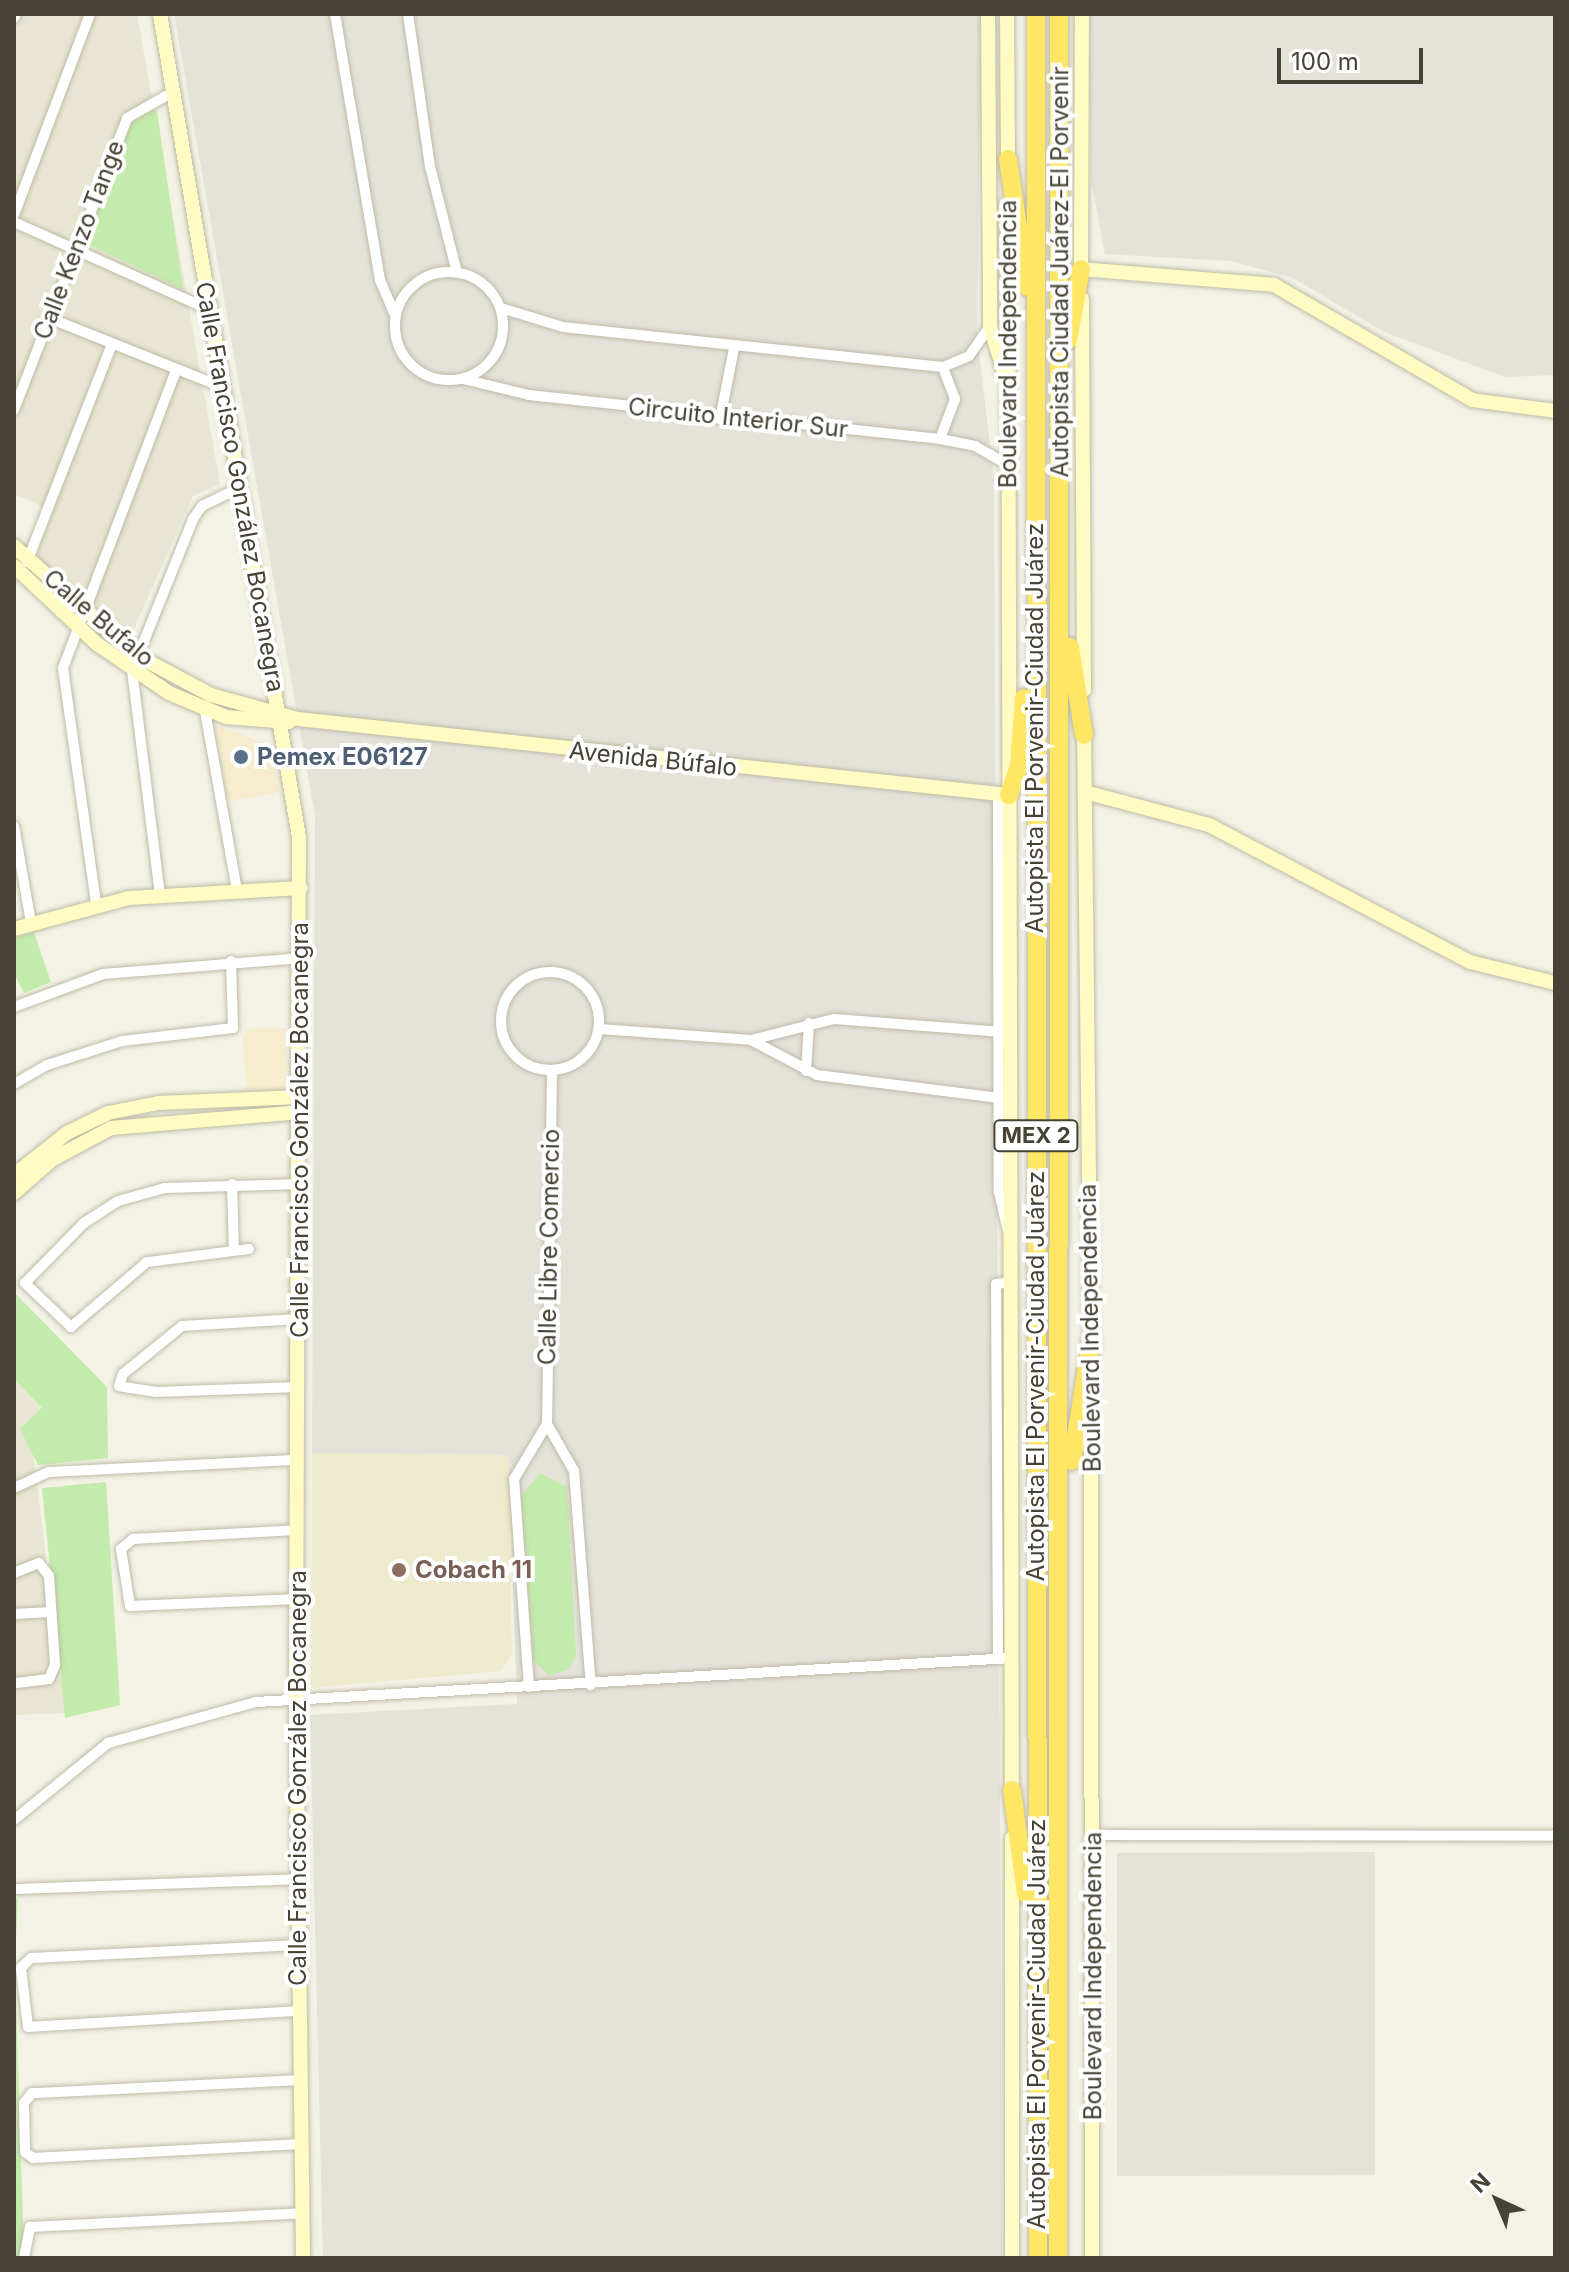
<!DOCTYPE html>
<meta charset="utf-8">
<style>
body{margin:0}
#map{position:relative;width:1569px;height:2272px;overflow:hidden;background:#f3f2e5;font-family:Inter,sans-serif}
div>[style]{position:absolute}
[style*='--x']{left:calc(var(--x)*1px);top:calc(var(--y)*1px);width:calc(var(--w)*1px);rotate:calc(var(--a)*1deg)}
.residential>*{inset:0;background:#e8e5d2}
.commercial>*{inset:0;background:#f7edce}
.industrial>*{inset:0;background:#e5e2da}
.education>*{inset:0;background:#eeeace}
.green>*{inset:0;background:#c3ebab}
.roads{filter:drop-shadow(0 0 2px #bfbba7) drop-shadow(0 0 2px #bfbba7)}
.street>*{height:10px;margin:-5px;padding:0 5px;transform-origin:5px;border-radius:5px;background:#fff}
.street>.ring{margin:-5px;padding:0;box-sizing:content-box;background:none;border:10px solid #fff;border-radius:50%}
.secondary>*{height:14px;margin:-7px;padding:0 7px;transform-origin:7px;border-radius:7px;background:#fffbc3}
.highway>*{height:18px;margin:-9px;padding:0 9px;transform-origin:9px;border-radius:9px;background:#ffe664}
.dots>*{width:22px;height:22px;translate:-50% -50%;box-sizing:border-box;border:4px solid #fff;border-radius:50%}
span{translate:-50% -50%;white-space:nowrap;text-align:center;line-height:1.15;-webkit-text-stroke:8px #fff;paint-order:stroke}
.shield-label span{padding:2px 6px;background:#fff;border:2px solid;border-radius:6px;-webkit-text-stroke-width:0}
.shield-label{font-size:22px;color:#464234;font-weight:700}
.street-label{font-size:24px;color:#464234}
.service-label{font-size:24px;color:#4e5e75;font-weight:700}
.left{translate:0 -50%;text-align:left}
.education-label{font-size:24px;color:#785e54;font-weight:700}
.frame{position:absolute;inset:0;border:16px solid #464234;pointer-events:none}
.north{position:absolute;left:1457px;top:2160px;width:80px;height:80px;-webkit-text-stroke:6px #fff;paint-order:stroke;rotate:316deg;font-size:22px;font-weight:700;line-height:32px;text-align:center;color:#464234}
.north::after{content:'';display:block;margin:auto;width:28px;height:36px;background:#464234;clip-path:polygon(50% 0,100% 100%,50% 72%,0 100%)}
.scale{position:absolute;left:1277px;top:48px;width:146px;height:36px;box-sizing:border-box;border:4px solid #464234;border-top:0;padding-left:10px;font-size:24px;line-height:28px;white-space:nowrap;color:#464234;-webkit-text-stroke:6px #fff;paint-order:stroke}
</style>
<div id="map">
<div class="residential">
<i style="clip-path:polygon(14px 14px,137px 14px,220px 484px,193px 496px,129px 640px,34px 557px,53px 511px,14px 494px)"></i>
<i style="clip-path:polygon(14px 1379px,42px 1409px,32px 1443px,65px 1713px,14px 1715px)"></i>
</div>
<div class="commercial">
<i style="clip-path:polygon(216px 726px,272px 745px,279px 792px,227px 802px)"></i>
<i style="clip-path:polygon(285px 1028px,287px 1090px,247px 1091px,242px 1038px,249px 1029px)"></i>
</div>
<div class="industrial">
<i style="clip-path:polygon(174px 14px,981px 14px,977px 335px,994px 479px,1002px 2258px,323px 2258px,310px 1715px,517px 1704px,508px 1455px,312px 1453px,315px 816px)"></i>
<i style="clip-path:polygon(1090px 14px,1555px 14px,1555px 375px,1505px 377px,1384px 332px,1293px 278px,1230px 261px,1105px 254px,1091px 181px)"></i>
<i style="clip-path:polygon(1375px 1852px,1375px 2175px,1117px 2176px,1117px 1853px)"></i>
</div>
<div class="education">
<i style="clip-path:polygon(312px 1453px,508px 1455px,512px 1655px,501px 1671px,311px 1688px)"></i>
</div>
<div class="green">
<i style="clip-path:polygon(147px 110px,157px 111px,183px 289px,84px 242px,129px 126px)"></i>
<i style="clip-path:polygon(34px 932px,51px 982px,24px 993px,14px 973px,14px 938px)"></i>
<i style="clip-path:polygon(14px 1292px,107px 1387px,108px 1458px,38px 1465px,20px 1429px,42px 1408px,14px 1379px)"></i>
<i style="clip-path:polygon(540px 1473px,567px 1487px,576px 1656px,568px 1670px,548px 1675px,533px 1659px,522px 1495px)"></i>
<i style="clip-path:polygon(106px 1482px,120px 1705px,65px 1718px,42px 1488px)"></i>
<i style="clip-path:polygon(18px 1898px,15px 1960px,24px 2258px,14px 2258px,14px 1899px)"></i>
</div>
<div class="roads">
<div class="street">
<i style="--x:335;--y:14;--w:270;--a:80.4"></i>
<i style="--x:380;--y:280;--w:39;--a:67"></i>
<i style="--x:408;--y:14;--w:154;--a:81.8"></i>
<i style="--x:430;--y:166;--w:110;--a:75.8"></i>
<i style="--x:14;--y:18;--w:4;--a:-63"></i>
<i style="--x:14;--y:215;--w:215;--a:-69.3"></i>
<i style="--x:14;--y:222;--w:213;--a:24.2"></i>
<i class="ring" style="left:395px;top:272px;width:98px;height:98px"></i>
<i style="--x:501;--y:308;--w:65;--a:17"></i>
<i style="--x:563;--y:327;--w:382;--a:6"></i>
<i style="--x:943;--y:367;--w:28;--a:-23"></i>
<i style="--x:969;--y:356;--w:37;--a:-55"></i>
<i style="--x:49;--y:318;--w:186;--a:21.7"></i>
<i style="--x:463;--y:379;--w:68;--a:13.6"></i>
<i style="--x:529;--y:395;--w:413;--a:6.1"></i>
<i style="--x:940;--y:439;--w:36;--a:11"></i>
<i style="--x:975;--y:446;--w:40;--a:29.7"></i>
<i style="--x:14;--y:410;--w:313;--a:-68.8"></i>
<i style="--x:127;--y:118;--w:51;--a:-29.6"></i>
<i style="--x:720;--y:419;--w:72;--a:-78.8"></i>
<i style="--x:940;--y:439;--w:43;--a:-69.4"></i>
<i style="--x:955;--y:399;--w:34;--a:-111"></i>
<i style="--x:27;--y:562;--w:234;--a:-68.7"></i>
<i style="--x:205;--y:711;--w:183;--a:79.9"></i>
<i style="--x:998;--y:795;--w:397;--a:89.9"></i>
<i style="--x:999;--y:1192;--w:39;--a:77"></i>
<i style="--x:14;--y:826;--w:97;--a:80"></i>
<i style="--x:160;--y:895;--w:226;--a:-97.1"></i>
<i style="--x:132;--y:671;--w:164;--a:-68.1"></i>
<i style="--x:193;--y:519;--w:16;--a:-55"></i>
<i style="--x:202;--y:506;--w:43;--a:-26"></i>
<i style="--x:96;--y:903;--w:237;--a:-98"></i>
<i style="--x:63;--y:668;--w:319;--a:-69.2"></i>
<i class="ring" style="left:501px;top:972px;width:88px;height:88px"></i>
<i style="--x:14;--y:1007;--w:95;--a:-20.3"></i>
<i style="--x:103;--y:974;--w:200;--a:-4.6"></i>
<i style="--x:599;--y:1029;--w:152;--a:4.1"></i>
<i style="--x:751;--y:1040;--w:75;--a:27.9"></i>
<i style="--x:817;--y:1075;--w:182;--a:7.2"></i>
<i style="--x:751;--y:1040;--w:86;--a:-14.2"></i>
<i style="--x:834;--y:1019;--w:169;--a:4.4"></i>
<i style="--x:552;--y:1071;--w:353;--a:90.8"></i>
<i style="--x:547;--y:1424;--w:54;--a:60.1"></i>
<i style="--x:574;--y:1471;--w:215;--a:85.5"></i>
<i style="--x:806;--y:1071;--w:48;--a:-86.4"></i>
<i style="--x:14;--y:1084;--w:38;--a:-30"></i>
<i style="--x:47;--y:1065;--w:79;--a:-17.7"></i>
<i style="--x:122;--y:1041;--w:112;--a:-6.7"></i>
<i style="--x:233;--y:1028;--w:67;--a:-91.7"></i>
<i style="--x:232;--y:1184;--w:66;--a:88.3"></i>
<i style="--x:249;--y:1249;--w:103;--a:172.7"></i>
<i style="--x:147;--y:1262;--w:100;--a:139.5"></i>
<i style="--x:71;--y:1327;--w:64;--a:-136.3"></i>
<i style="--x:25;--y:1283;--w:84;--a:-45.5"></i>
<i style="--x:84;--y:1223;--w:40;--a:-32.9"></i>
<i style="--x:118;--y:1201;--w:49;--a:-15.5"></i>
<i style="--x:165;--y:1188;--w:135;--a:-1.7"></i>
<i style="--x:298;--y:1387;--w:142;--a:178"></i>
<i style="--x:156;--y:1392;--w:37;--a:-171"></i>
<i style="--x:119;--y:1386;--w:13;--a:-72"></i>
<i style="--x:123;--y:1374;--w:76;--a:-39.1"></i>
<i style="--x:182;--y:1326;--w:117;--a:-3.4"></i>
<i style="--x:14;--y:1488;--w:38;--a:-25"></i>
<i style="--x:49;--y:1472;--w:249;--a:-2.8"></i>
<i style="--x:14;--y:1573;--w:27;--a:-22"></i>
<i style="--x:39;--y:1563;--w:16;--a:52"></i>
<i style="--x:49;--y:1576;--w:89;--a:86.1"></i>
<i style="--x:55;--y:1665;--w:15;--a:113"></i>
<i style="--x:49;--y:1679;--w:35;--a:173"></i>
<i style="--x:297;--y:1599;--w:167;--a:177.6"></i>
<i style="--x:130;--y:1606;--w:58;--a:-99"></i>
<i style="--x:121;--y:1549;--w:16;--a:-40"></i>
<i style="--x:133;--y:1539;--w:164;--a:-3.1"></i>
<i style="--x:14;--y:1614;--w:37;--a:-3"></i>
<i style="--x:998;--y:1659;--w:375;--a:-90.3"></i>
<i style="--x:996;--y:1284;--w:16;--a:-7"></i>
<i style="--x:529;--y:1687;--w:209;--a:-94.1"></i>
<i style="--x:514;--y:1479;--w:64;--a:-59"></i>
<i style="--x:14;--y:1820;--w:122;--a:-39.3"></i>
<i style="--x:108;--y:1743;--w:154;--a:-15.5"></i>
<i style="--x:256;--y:1702;--w:757;--a:-3.33"></i>
<i style="--x:1093;--y:1835;--w:462;--a:0.1"></i>
<i style="--x:14;--y:1889;--w:284;--a:-2"></i>
<i style="--x:298;--y:1945;--w:267;--a:177.2"></i>
<i style="--x:31;--y:1958;--w:14;--a:135"></i>
<i style="--x:21;--y:1968;--w:59;--a:83.2"></i>
<i style="--x:28;--y:2027;--w:271;--a:-3.4"></i>
<i style="--x:301;--y:2080;--w:269;--a:177.2"></i>
<i style="--x:32;--y:2093;--w:13;--a:129"></i>
<i style="--x:24;--y:2103;--w:49;--a:88.8"></i>
<i style="--x:25;--y:2152;--w:10;--a:37"></i>
<i style="--x:33;--y:2158;--w:268;--a:-3"></i>
<i style="--x:24;--y:2258;--w:32;--a:-79"></i>
<i style="--x:30;--y:2227;--w:273;--a:-2.9"></i>
</div>
<div class="secondary">
<i style="--x:160;--y:14;--w:836;--a:80.42"></i>
<i style="--x:299;--y:838;--w:861;--a:90.2"></i>
<i style="--x:296;--y:1699;--w:559;--a:89.28"></i>
<i style="--x:988;--y:14;--w:312;--a:89.6"></i>
<i style="--x:990;--y:326;--w:51;--a:73"></i>
<i style="--x:1007;--y:14;--w:156;--a:89.6"></i>
<i style="--x:1008;--y:203;--w:1595;--a:89.86"></i>
<i style="--x:1081;--y:269;--w:194;--a:4.7"></i>
<i style="--x:1274;--y:285;--w:229;--a:30.1"></i>
<i style="--x:1472;--y:400;--w:84;--a:7.5"></i>
<i style="--x:1081;--y:278;--w:264;--a:-89.8"></i>
<i style="--x:1082;--y:299;--w:391;--a:89.7"></i>
<i style="--x:14;--y:546;--w:164;--a:41.8"></i>
<i style="--x:136;--y:655;--w:85;--a:28.1"></i>
<i style="--x:211;--y:695;--w:90;--a:15.4"></i>
<i style="--x:298;--y:719;--w:715;--a:6.1"></i>
<i style="--x:14;--y:566;--w:114;--a:43.2"></i>
<i style="--x:97;--y:644;--w:87;--a:34.2"></i>
<i style="--x:169;--y:693;--w:62;--a:22.8"></i>
<i style="--x:226;--y:717;--w:63;--a:4.5"></i>
<i style="--x:1084;--y:727;--w:623;--a:89.36"></i>
<i style="--x:1085;--y:792;--w:128;--a:14.9"></i>
<i style="--x:1209;--y:825;--w:295;--a:27.7"></i>
<i style="--x:1470;--y:962;--w:88;--a:13.9"></i>
<i style="--x:14;--y:929;--w:119;--a:-15.1"></i>
<i style="--x:129;--y:898;--w:172;--a:-3.3"></i>
<i style="--x:14;--y:1175;--w:68;--a:-38.4"></i>
<i style="--x:67;--y:1133;--w:46;--a:-26"></i>
<i style="--x:108;--y:1113;--w:51;--a:-11.3"></i>
<i style="--x:158;--y:1103;--w:143;--a:-2.4"></i>
<i style="--x:14;--y:1193;--w:52;--a:-41.1"></i>
<i style="--x:53;--y:1159;--w:66;--a:-28.1"></i>
<i style="--x:111;--y:1128;--w:191;--a:-4.8"></i>
<i style="--x:1091;--y:1382;--w:876;--a:89.93"></i>
<i style="--x:1012;--y:1838;--w:420;--a:90"></i>
</div>
<div class="highway">
<i style="--x:1036;--y:14;--w:2244;--a:89.95"></i>
<i style="--x:1008;--y:159;--w:129;--a:81.6"></i>
<i style="--x:1068;--y:340;--w:72;--a:-79.6"></i>
<i style="--x:1070;--y:647;--w:89;--a:81"></i>
<i style="--x:1009;--y:795;--w:31;--a:-71"></i>
<i style="--x:1019;--y:766;--w:68;--a:-85.8"></i>
<i style="--x:1072;--y:1461;--w:121;--a:-80.9"></i>
<i style="--x:1012;--y:1790;--w:105;--a:82.3"></i>
<i style="--x:1058;--y:2258;--w:2244;--a:-89.97"></i>
</div>
</div>
<div class="dots">
<i style="left:241px;top:757px;background:#5c6f8a"></i>
<i style="left:399px;top:1570px;background:#8d6e63"></i>
</div>
<div class="shield-label">
<span style="left:1036px;top:1136px">MEX 2</span>
</div>
<div class="street-label">
<span style="left:79px;top:240px;rotate:-69deg">Calle Kenzo Tange</span>
<span style="left:1060px;top:272px;rotate:-90deg">Autopista Ciudad Juárez-El Porvenir</span>
<span style="left:1008px;top:344px;rotate:-90deg">Boulevard Independencia</span>
<span style="left:738px;top:418px;rotate:6deg">Circuito Interior Sur</span>
<span style="left:240px;top:487px;rotate:80deg">Calle Francisco González Bocanegra</span>
<span style="left:99px;top:618px;rotate:40deg">Calle Bufalo</span>
<span style="left:1035px;top:728px;rotate:-90deg">Autopista El Porvenir-Ciudad Juárez</span>
<span style="left:653px;top:759px;rotate:6deg">Avenida Búfalo</span>
<span style="left:300px;top:1130px;rotate:-90deg">Calle Francisco González Bocanegra</span>
<span style="left:549px;top:1247px;rotate:-89deg">Calle Libre Comercio</span>
<span style="left:1090px;top:1328px;rotate:-91deg">Boulevard Independencia</span>
<span style="left:1036px;top:1376px;rotate:-90deg">Autopista El Porvenir-Ciudad Juárez</span>
<span style="left:298px;top:1778px;rotate:-90deg">Calle Francisco González Bocanegra</span>
<span style="left:1093px;top:1976px;rotate:-90deg">Boulevard Independencia</span>
<span style="left:1037px;top:2024px;rotate:-90deg">Autopista El Porvenir-Ciudad Juárez</span>
</div>
<div class="service-label">
<span class="left" style="left:257px;top:757px">Pemex E06127</span>
</div>
<div class="education-label">
<span class="left" style="left:415px;top:1570px">Cobach 11</span>
</div>
<div class="frame"></div>
<div class="north">N</div>
<div class="scale">100 m</div>
</div>
